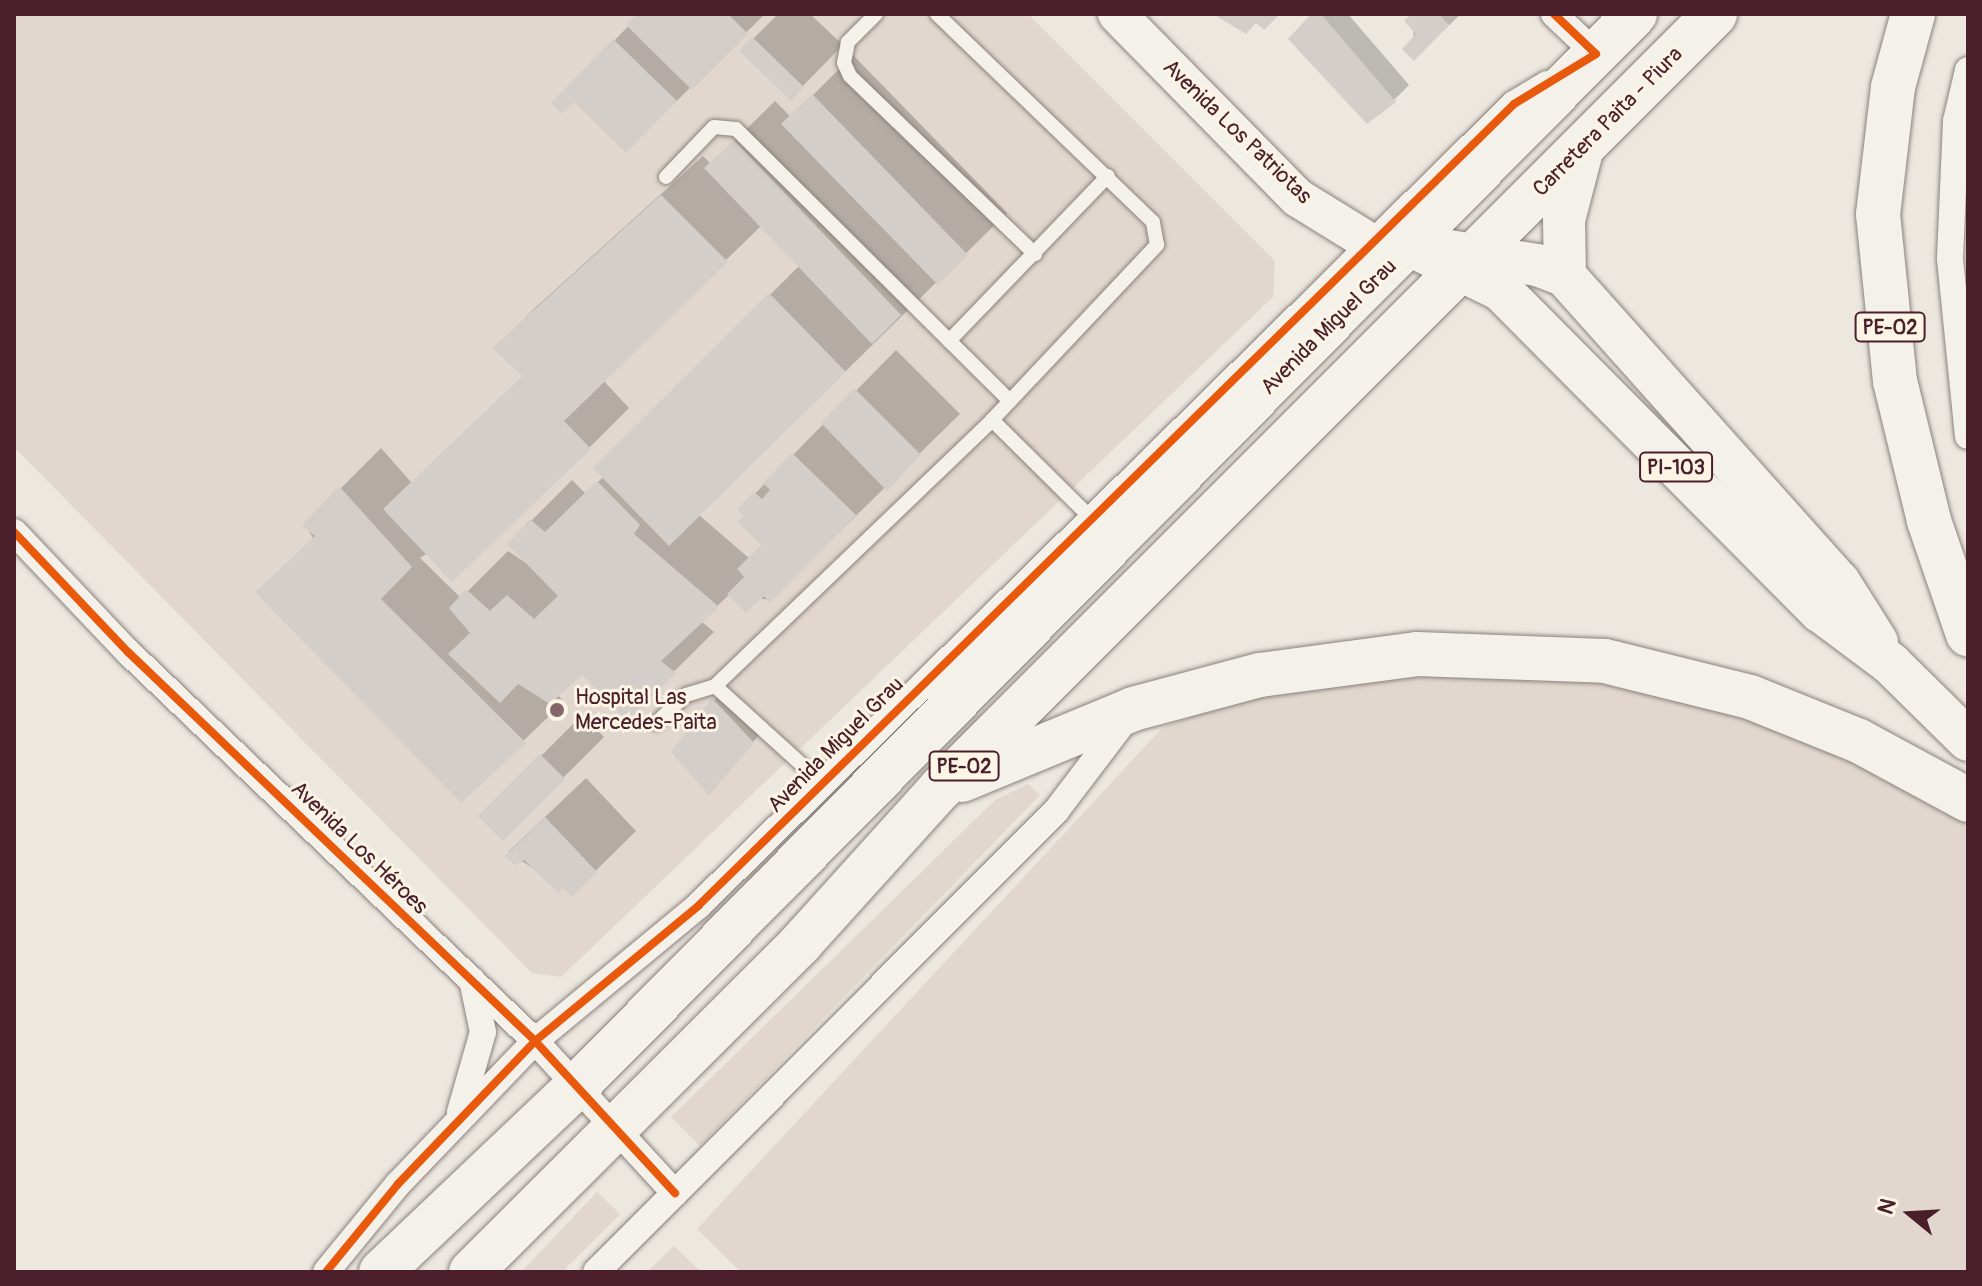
<!DOCTYPE html>
<meta charset="utf-8">
<style>
body{margin:0}
#map{position:relative;width:1982px;height:1286px;overflow:hidden;background:#ece7df;font-family:Pangolin,sans-serif}
div>[style]{position:absolute}
[style*='--x']{left:calc(var(--x)*1px);top:calc(var(--y)*1px);width:calc(var(--w)*1px);rotate:calc(var(--a)*1deg)}
.built>*{inset:0;background:#e2d7ce}
.green>*{inset:0;background:#e1d7ce}
.shadow>*{inset:0;background:#0003}
.building>*{inset:0;background:#d3cec9}
.roads{filter:drop-shadow(0 0 2px #8b817f) drop-shadow(0 0 2px #8b817f)}
.lane>*{height:14px;margin:-7px;padding:0 7px;transform-origin:7px;border-radius:7px;background:#f4f0ea}
.street>*{height:26px;margin:-13px;padding:0 13px;transform-origin:13px;border-radius:13px;background:#f4f0ea}
.secondary>*{height:38px;margin:-19px;padding:0 19px;transform-origin:19px;border-radius:19px;background:#f4f0ea}
.primary>*{height:42px;margin:-21px;padding:0 21px;transform-origin:21px;border-radius:21px;background:#f4f0ea}
.highway>*{height:44px;margin:-22px;padding:0 22px;transform-origin:22px;border-radius:22px;background:#f4f0ea}
.cycleway>*{height:8px;margin:-4px;padding:0 4px;transform-origin:4px;border-radius:4px;background:#e8590c}
.dots>*{width:22px;height:22px;translate:-50% -50%;box-sizing:border-box;border:4px solid #fcf5e5;border-radius:50%}
span{translate:-50% -50%;white-space:nowrap;text-align:center;line-height:1.15;-webkit-text-stroke:6px #fcf5e5;paint-order:stroke}
.shield-label span{padding:2px 6px;background:#fcf5e5;border:2px solid;border-radius:6px;-webkit-text-stroke-width:0}
.shield-label{font-size:20px;color:#4a1f2b;font-weight:700}
.street-label{font-size:22px;color:#4a1f2b}
.poi-label{font-size:22px;color:#4a1f2b}
.left{translate:0 -50%;text-align:left}
.frame{position:absolute;inset:0;border:16px solid #4a1f2b;pointer-events:none}
.north{position:absolute;left:1870px;top:1174px;width:80px;height:80px;-webkit-text-stroke:6px #fcf5e5;paint-order:stroke;rotate:288deg;font-size:22px;font-weight:700;line-height:32px;text-align:center;color:#4a1f2b}
.north::after{content:'';display:block;margin:auto;width:28px;height:36px;background:#4a1f2b;clip-path:polygon(50% 0,100% 100%,50% 72%,0 100%)}
</style>
<div id="map">
<div class="built">
<i style="clip-path:polygon(14px 14px,1028px 14px,1275px 261px,1273px 297px,561px 977px,532px 973px,14px 447px)"></i>
<i style="clip-path:polygon(674px 1246px,701px 1272px,647px 1272px)"></i>
</div>
<div class="green">
<i style="clip-path:polygon(1248px 254px,1270px 274px,1269px 285px,1086px 461px,1058px 435px)"></i>
<i style="clip-path:polygon(898px 541px,957px 590px,815px 728px,790px 701px,777px 713px,751px 680px)"></i>
<i style="clip-path:polygon(1416px 671px,1606px 680px,1751px 716px,1852px 755px,1968px 822px,1968px 1272px,741px 1272px,697px 1229px,1163px 727px,1265px 692px)"></i>
<i style="clip-path:polygon(1028px 784px,1040px 795px,700px 1146px,671px 1117px,995px 800px)"></i>
<i style="clip-path:polygon(597px 1192px,620px 1214px,562px 1272px,521px 1272px)"></i>
</div>
<div class="shadow">
<i style="clip-path:polygon(640px 14px,765px 14px,626px 151px,574px 99px,554px 103px)"></i>
<i style="clip-path:polygon(778px 14px,810px 14px,843px 45px,791px 98px,741px 51px)"></i>
<i style="clip-path:polygon(1314px 14px,1348px 14px,1409px 85px,1394px 100px)"></i>
<i style="clip-path:polygon(1413px 14px,1461px 14px,1414px 58px)"></i>
<i style="clip-path:polygon(evenodd,853px 55px,1007px 213px,699px 515px,750px 559px,764px 545px,740px 509px,896px 350px,960px 414px,770px 600px,730px 594px,701px 621px,714px 632px,627px 718px,582px 672px,558px 695px,564px 702px,461px 800px,305px 524px,381px 448px,412px 483px,524px 375px,495px 348px,535px 308px,703px 156px,711px 164px,775px 101px,791px 117px,853px 55px,762px 225px,800px 265px,596px 468px,604px 476px,586px 494px,572px 480px,531px 521px,535px 569px,508px 551px,461px 598px,420px 558px,589px 448px,629px 408px,603px 380px,762px 225px)"></i>
<i style="clip-path:polygon(720px 693px,760px 734px,716px 786px,673px 752px)"></i>
<i style="clip-path:polygon(582px 715px,604px 737px,503px 838px,481px 816px)"></i>
<i style="clip-path:polygon(586px 778px,636px 831px,572px 894px,508px 852px)"></i>
</div>
<div class="building">
<i style="clip-path:polygon(637px 14px,728px 14px,748px 34px,692px 90px,626px 25px)"></i>
<i style="clip-path:polygon(1213px 14px,1280px 14px,1264px 30px,1256px 23px,1246px 34px)"></i>
<i style="clip-path:polygon(1311px 14px,1321px 14px,1396px 102px,1367px 124px,1288px 39px)"></i>
<i style="clip-path:polygon(1411px 14px,1439px 14px,1449px 25px,1414px 61px,1402px 49px,1416px 34px,1404px 21px)"></i>
<i style="clip-path:polygon(752px 37px,804px 87px,791px 101px,739px 51px)"></i>
<i style="clip-path:polygon(613px 39px,677px 101px,626px 153px,574px 102px,562px 114px,551px 103px)"></i>
<i style="clip-path:polygon(812px 94px,968px 255px,938px 285px,781px 124px)"></i>
<i style="clip-path:polygon(734px 140px,901px 315px,872px 344px,704px 168px)"></i>
<i style="clip-path:polygon(661px 195px,728px 262px,564px 421px,591px 449px,452px 582px,383px 509px,522px 376px,492px 348px)"></i>
<i style="clip-path:polygon(769px 293px,846px 372px,669px 546px,593px 468px)"></i>
<i style="clip-path:polygon(854px 388px,921px 455px,887px 491px,821px 423px)"></i>
<i style="clip-path:polygon(792px 453px,856px 515px,770px 603px,764px 596px,746px 613px,727px 594px,744px 577px,737px 569px,761px 545px,738px 522px,744px 516px,737px 509px,754px 492px,762px 499px,770px 490px,763px 483px)"></i>
<i style="clip-path:polygon(597px 481px,640px 525px,634px 534px,719px 607px,661px 661px,676px 673px,627px 721px,582px 675px,550px 704px,518px 684px,500px 703px,448px 654px,470px 633px,449px 608px,466px 589px,490px 611px,507px 595px,534px 619px,558px 596px,507px 544px,530px 519px,545px 532px)"></i>
<i style="clip-path:polygon(339px 486px,412px 567px,381px 599px,526px 743px,461px 803px,255px 592px,315px 536px,302px 525px)"></i>
<i style="clip-path:polygon(712px 698px,754px 743px,709px 795px,671px 752px)"></i>
<i style="clip-path:polygon(540px 754px,565px 779px,503px 841px,478px 816px)"></i>
<i style="clip-path:polygon(545px 817px,597px 872px,572px 897px,563px 888px,558px 893px,524px 860px,515px 865px,505px 856px)"></i>
</div>
<div class="roads">
<div class="lane">
<i style="--x:876;--y:14;--w:40;--a:135"></i>
<i style="--x:848;--y:42;--w:21;--a:101"></i>
<i style="--x:844;--y:63;--w:14;--a:65"></i>
<i style="--x:850;--y:76;--w:257;--a:43.9"></i>
<i style="--x:666;--y:177;--w:69;--a:-46.2"></i>
<i style="--x:714;--y:127;--w:22;--a:5"></i>
<i style="--x:736;--y:129;--w:386;--a:44.8"></i>
<i style="--x:949;--y:341;--w:229;--a:-46.1"></i>
<i style="--x:992;--y:420;--w:139;--a:44.7"></i>
<i style="--x:715;--y:686;--w:384;--a:-43.8"></i>
<i style="--x:992;--y:420;--w:241;--a:-46.7"></i>
<i style="--x:1157;--y:245;--w:23;--a:-100"></i>
<i style="--x:1153;--y:222;--w:300;--a:-136.1"></i>
<i style="--x:656;--y:723;--w:41;--a:-43"></i>
<i style="--x:686;--y:695;--w:30;--a:-17"></i>
<i style="--x:715;--y:686;--w:144;--a:42.2"></i>
</div>
<div class="street">
<i style="--x:1554;--y:14;--w:58;--a:43.6"></i>
<i style="--x:1596;--y:54;--w:10;--a:151"></i>
<i style="--x:1968;--y:70;--w:52;--a:103.2"></i>
<i style="--x:1956;--y:121;--w:138;--a:92.5"></i>
<i style="--x:1950;--y:259;--w:178;--a:84.2"></i>
<i style="--x:14;--y:532;--w:166;--a:46.5"></i>
<i style="--x:128;--y:652;--w:563;--a:43.7"></i>
<i style="--x:535;--y:1041;--w:207;--a:47.4"></i>
<i style="--x:460;--y:1112;--w:83;--a:-74"></i>
<i style="--x:483;--y:1032;--w:53;--a:-101.9"></i>
<i style="--x:326;--y:1272;--w:114;--a:-50.7"></i>
<i style="--x:398;--y:1184;--w:198;--a:-46.2"></i>
<i style="--x:535;--y:1041;--w:212;--a:-39.6"></i>
<i style="--x:698;--y:906;--w:1144;--a:-44.5"></i>
<i style="--x:1514;--y:104;--w:39;--a:-31"></i>
<i style="--x:596;--y:1272;--w:651;--a:-45.06"></i>
<i style="--x:1056;--y:811;--w:121;--a:-52.8"></i>
</div>
<div class="secondary">
<i style="--x:1117;--y:14;--w:258;--a:45.5"></i>
<i style="--x:1298;--y:198;--w:89;--a:31.7"></i>
<i style="--x:1374;--y:245;--w:37;--a:2"></i>
</div>
<div class="primary">
<i style="--x:1411;--y:246;--w:100;--a:26.1"></i>
<i style="--x:1501;--y:290;--w:453;--a:45.2"></i>
<i style="--x:1820;--y:611;--w:89;--a:36.7"></i>
<i style="--x:1891;--y:664;--w:108;--a:44.6"></i>
<i style="--x:1449;--y:251;--w:89;--a:9"></i>
<i style="--x:1537;--y:265;--w:30;--a:21"></i>
<i style="--x:1565;--y:276;--w:411;--a:48.2"></i>
<i style="--x:1839;--y:582;--w:71;--a:57.7"></i>
<i style="--x:1565;--y:276;--w:56;--a:-91"></i>
<i style="--x:1564;--y:220;--w:75;--a:-75.4"></i>
</div>
<div class="highway">
<i style="--x:1913;--y:14;--w:76;--a:105.3"></i>
<i style="--x:1893;--y:87;--w:128;--a:96.7"></i>
<i style="--x:1878;--y:214;--w:168;--a:84.2"></i>
<i style="--x:1895;--y:381;--w:144;--a:76.3"></i>
<i style="--x:1929;--y:521;--w:120;--a:71"></i>
<i style="--x:962;--y:780;--w:185;--a:-22.5"></i>
<i style="--x:1133;--y:709;--w:131;--a:-15"></i>
<i style="--x:1260;--y:675;--w:158;--a:-7.6"></i>
<i style="--x:1417;--y:654;--w:188;--a:2.1"></i>
<i style="--x:1605;--y:661;--w:149;--a:13.9"></i>
<i style="--x:1750;--y:697;--w:118;--a:22"></i>
<i style="--x:1859;--y:741;--w:124;--a:28.4"></i>
<i style="--x:381;--y:1272;--w:272;--a:-43.5"></i>
<i style="--x:578;--y:1085;--w:1505;--a:-45.38"></i>
<i style="--x:471;--y:1272;--w:465;--a:-44.9"></i>
<i style="--x:800;--y:944;--w:210;--a:-47.9"></i>
<i style="--x:941;--y:788;--w:1095;--a:-45"></i>
</div>
</div>
<div class="cycleway">
<i style="--x:14;--y:532;--w:166;--a:46.5"></i>
<i style="--x:128;--y:652;--w:563;--a:43.7"></i>
<i style="--x:535;--y:1041;--w:207;--a:47.4"></i>
<i style="--x:326;--y:1272;--w:114;--a:-50.7"></i>
<i style="--x:398;--y:1184;--w:198;--a:-46.2"></i>
<i style="--x:535;--y:1041;--w:212;--a:-39.6"></i>
<i style="--x:698;--y:906;--w:1144;--a:-44.5"></i>
<i style="--x:1514;--y:104;--w:96;--a:-31.4"></i>
<i style="--x:1596;--y:54;--w:58;--a:-136.4"></i>
</div>
<div class="dots">
<i style="left:557px;top:710px;background:#83656a"></i>
</div>
<div class="shield-label">
<span style="left:1890px;top:327px">PE-02</span>
<span style="left:1676px;top:467px">PI-103</span>
<span style="left:964px;top:766px">PE-02</span>
</div>
<div class="street-label">
<span style="left:1608px;top:122px;rotate:-45deg">Carretera Paita - Piura</span>
<span style="left:1237px;top:132px;rotate:44deg">Avenida Los Patriotas</span>
<span style="left:1329px;top:327px;rotate:-45deg">Avenida Miguel Grau</span>
<span style="left:836px;top:745px;rotate:-45deg">Avenida Miguel Grau</span>
<span style="left:359px;top:848px;rotate:44deg">Avenida Los Héroes</span>
</div>
<div class="poi-label">
<span class="left" style="left:575px;top:710px">Hospital Las<br>Mercedes-Paita</span>
</div>
<div class="frame"></div>
<div class="north">N</div>
</div>
